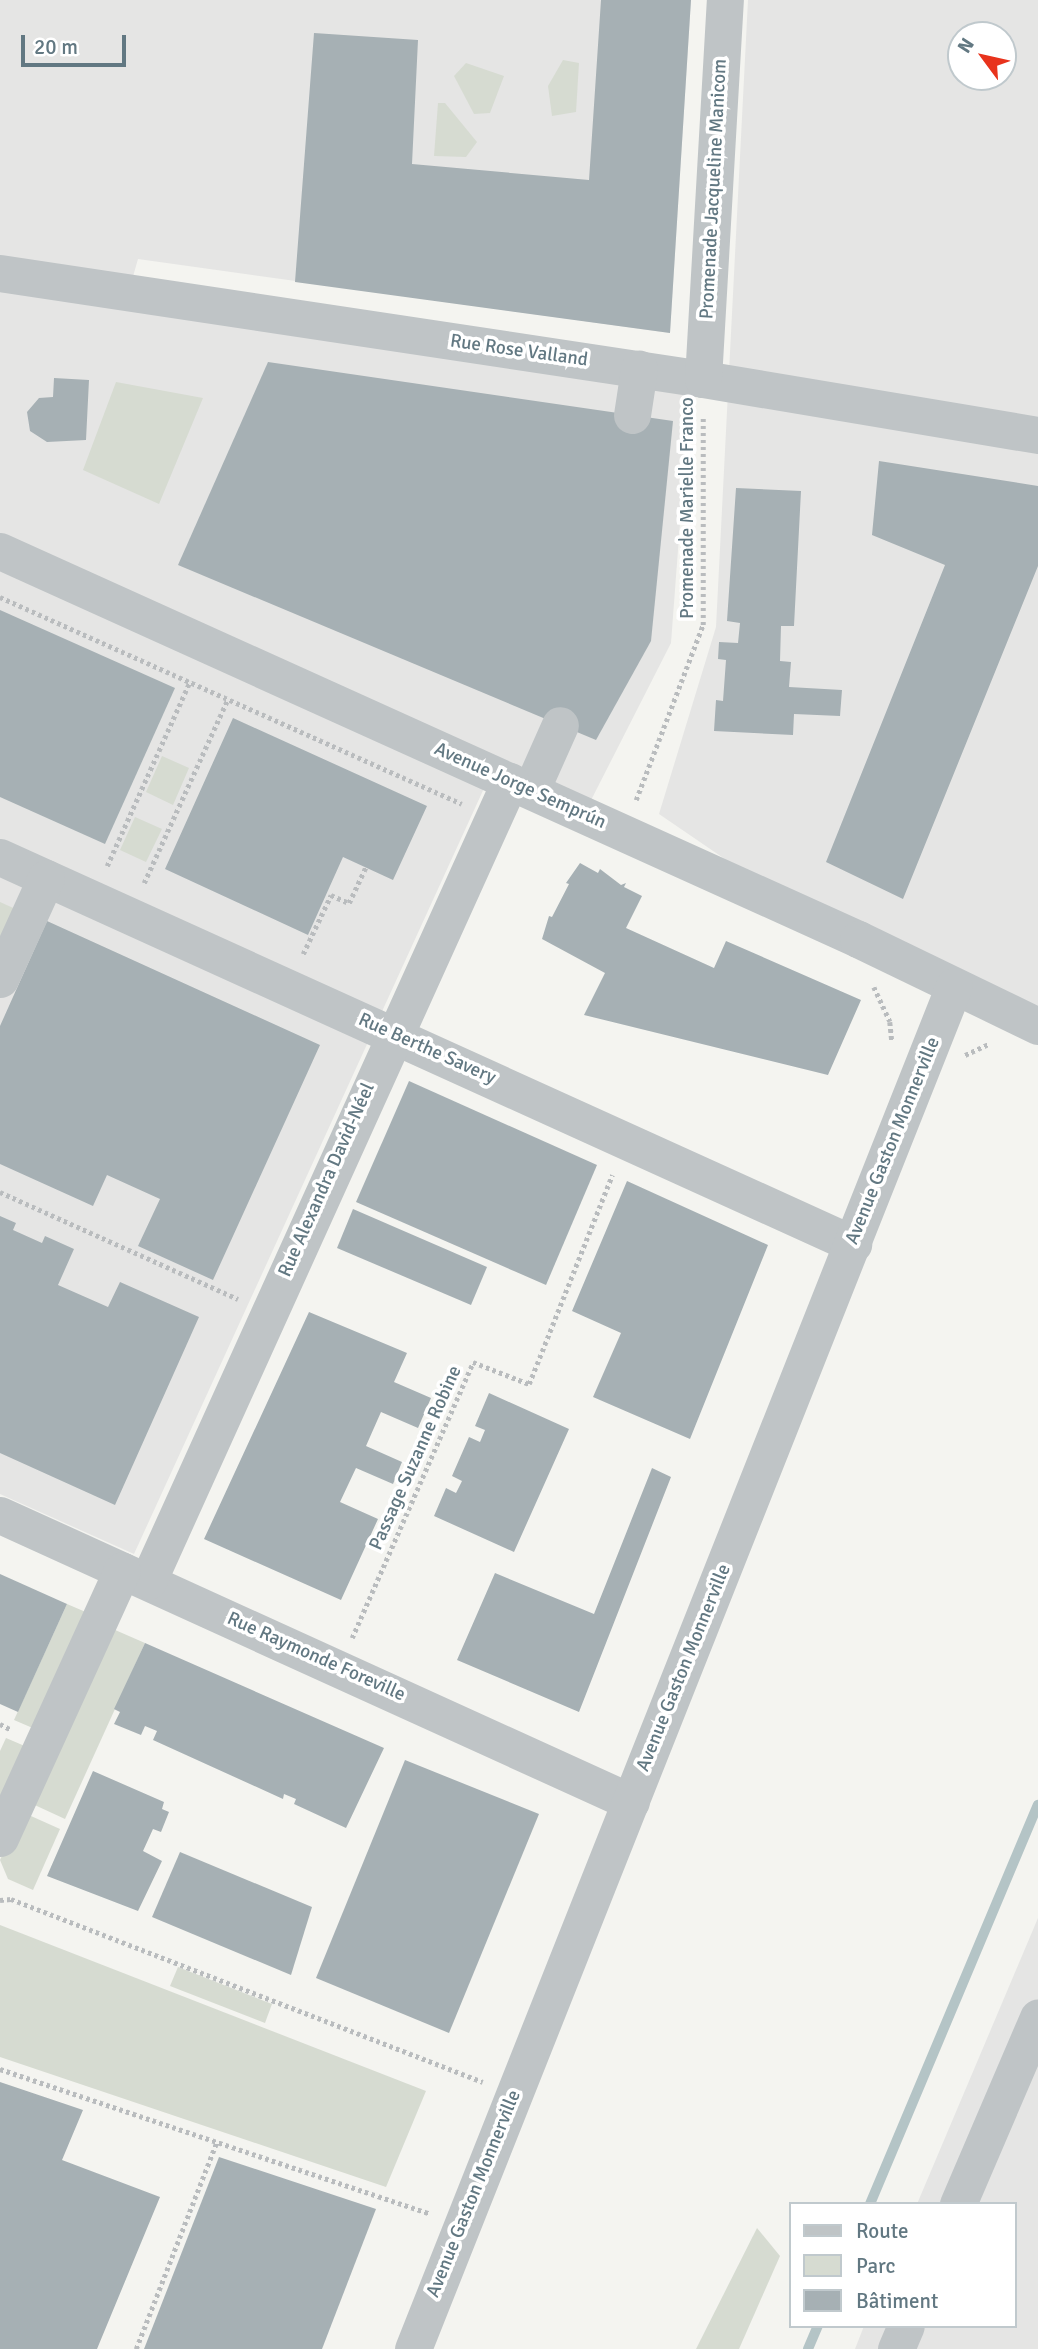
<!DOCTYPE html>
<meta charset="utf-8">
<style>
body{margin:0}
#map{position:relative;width:1038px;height:2349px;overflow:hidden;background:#f4f4f0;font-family:Signika,sans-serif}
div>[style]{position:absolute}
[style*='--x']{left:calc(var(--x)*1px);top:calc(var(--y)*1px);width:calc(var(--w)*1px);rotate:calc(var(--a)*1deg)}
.built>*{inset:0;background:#e5e5e4}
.green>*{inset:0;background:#d6dbd1}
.stream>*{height:10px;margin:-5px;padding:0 5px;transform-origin:5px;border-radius:5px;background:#b4c4c6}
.building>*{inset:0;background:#a6b0b4}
.path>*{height:4.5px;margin-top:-2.25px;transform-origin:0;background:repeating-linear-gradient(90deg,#b9bcbe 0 3.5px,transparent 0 7px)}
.minor>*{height:37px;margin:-18.5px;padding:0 18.5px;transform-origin:18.5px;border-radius:18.5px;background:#bfc4c6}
span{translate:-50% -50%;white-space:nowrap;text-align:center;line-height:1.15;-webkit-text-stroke:7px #fff;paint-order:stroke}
.street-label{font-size:19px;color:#627882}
.legend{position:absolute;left:789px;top:2202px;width:228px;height:126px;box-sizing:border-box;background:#fff;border:2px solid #c0c9cd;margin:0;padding:9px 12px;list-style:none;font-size:21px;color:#627882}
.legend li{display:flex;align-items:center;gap:14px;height:35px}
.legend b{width:35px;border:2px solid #c0c9cd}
.north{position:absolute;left:947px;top:21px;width:70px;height:70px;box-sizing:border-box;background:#fff;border:2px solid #c0c9cd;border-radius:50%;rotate:303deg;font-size:19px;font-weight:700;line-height:28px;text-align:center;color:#627882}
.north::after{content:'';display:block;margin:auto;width:24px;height:32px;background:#e8331c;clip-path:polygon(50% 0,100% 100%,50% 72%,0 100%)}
.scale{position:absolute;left:21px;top:35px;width:105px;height:32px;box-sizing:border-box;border:4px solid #627882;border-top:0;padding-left:9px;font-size:21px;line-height:24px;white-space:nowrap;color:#627882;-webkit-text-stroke:5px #fff;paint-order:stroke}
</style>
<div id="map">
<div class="built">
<i style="clip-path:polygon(0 0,691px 0,670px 333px,138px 259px,126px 301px,690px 390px,671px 643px,584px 814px,491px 773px,134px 1554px,0 1494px)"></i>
<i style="clip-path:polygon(evenodd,748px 0,1038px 0,1038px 1014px,776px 894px,659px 814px,716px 627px,748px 0,961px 35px,1003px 35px,1003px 77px,961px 77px,961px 35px)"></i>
<i style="clip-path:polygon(1038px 1918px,1038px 2349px,855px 2349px,864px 2326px,1015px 2326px,1015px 2204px,917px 2204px)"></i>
</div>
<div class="green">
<i style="clip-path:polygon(563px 60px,579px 63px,576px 112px,552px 116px,548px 86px)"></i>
<i style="clip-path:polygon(466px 63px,504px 76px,490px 113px,474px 114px,454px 76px)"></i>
<i style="clip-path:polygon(438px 103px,445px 103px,477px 142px,466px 157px,434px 156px)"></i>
<i style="clip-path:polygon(116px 382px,203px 398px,159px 504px,83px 470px)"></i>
<i style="clip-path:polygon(162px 756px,189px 768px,173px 805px,146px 792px)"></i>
<i style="clip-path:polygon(135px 817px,162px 829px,146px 862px,120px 850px)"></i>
<i style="clip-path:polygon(0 902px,22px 912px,0 960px)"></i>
<i style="clip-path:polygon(67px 1604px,88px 1613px,35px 1729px,14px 1720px)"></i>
<i style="clip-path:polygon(106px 1626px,145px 1643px,65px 1819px,26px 1801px)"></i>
<i style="clip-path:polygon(6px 1738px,27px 1747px,0 1807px,0 1751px)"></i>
<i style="clip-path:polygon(22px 1812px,60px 1829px,33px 1890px,8px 1879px,0 1860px)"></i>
<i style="clip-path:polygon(0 1925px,426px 2091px,386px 2187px,0 2057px)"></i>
<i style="clip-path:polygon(178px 1967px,272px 2004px,265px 2023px,170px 1986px)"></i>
<i style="clip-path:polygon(757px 2228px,780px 2256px,739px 2349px,696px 2349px)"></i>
</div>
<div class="stream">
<i style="--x:870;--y:2204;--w:433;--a:-67.2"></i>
<i style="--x:808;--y:2349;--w:25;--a:-67"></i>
</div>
<div class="building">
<i style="clip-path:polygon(601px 0,691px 0,670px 333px,295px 282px,314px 33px,418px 40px,412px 164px,589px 180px)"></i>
<i style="clip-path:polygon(268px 362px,673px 421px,651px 641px,596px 740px,178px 565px)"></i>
<i style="clip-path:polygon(54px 378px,89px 380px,86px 440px,47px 442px,30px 431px,27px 412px,39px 398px,53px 397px)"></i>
<i style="clip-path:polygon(879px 461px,1038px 486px,1038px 566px,903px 899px,826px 862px,945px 565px,872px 535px)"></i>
<i style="clip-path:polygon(736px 488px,801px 491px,794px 626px,781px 626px,780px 661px,791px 662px,789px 687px,842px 690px,840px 716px,794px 714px,793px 735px,714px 731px,716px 700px,723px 701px,726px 660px,718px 659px,719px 642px,738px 643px,740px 623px,727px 621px)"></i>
<i style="clip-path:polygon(0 610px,175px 688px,105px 844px,0 797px)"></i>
<i style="clip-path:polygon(233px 718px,427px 806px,393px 880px,343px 857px,308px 935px,165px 869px)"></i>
<i style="clip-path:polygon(580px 863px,598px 873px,600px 869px,621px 885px,626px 883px,624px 887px,642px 896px,626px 928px,714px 968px,726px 941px,861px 1000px,828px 1075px,584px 1015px,605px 973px,542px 939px,549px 916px,552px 917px,569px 884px,566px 883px)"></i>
<i style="clip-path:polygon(47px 921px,320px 1045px,213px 1280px,138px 1246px,160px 1199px,107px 1175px,93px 1206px,0 1164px,0 1026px)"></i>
<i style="clip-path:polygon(409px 1081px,597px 1165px,546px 1285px,356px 1202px)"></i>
<i style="clip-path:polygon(627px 1181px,768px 1245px,690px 1439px,593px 1397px,621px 1333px,572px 1311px)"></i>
<i style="clip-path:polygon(353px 1209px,487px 1267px,471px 1305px,337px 1248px)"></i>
<i style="clip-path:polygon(0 1216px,16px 1223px,13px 1230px,42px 1243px,45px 1236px,74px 1249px,58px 1285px,108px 1307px,120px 1282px,199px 1317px,115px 1505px,0 1453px)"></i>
<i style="clip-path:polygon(309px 1312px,407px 1353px,394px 1382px,431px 1398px,418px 1428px,381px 1412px,366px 1446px,402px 1462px,393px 1484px,356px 1468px,340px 1502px,378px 1519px,341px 1600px,204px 1539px)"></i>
<i style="clip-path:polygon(489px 1393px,569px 1429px,514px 1552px,434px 1516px,446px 1488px,456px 1493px,462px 1481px,452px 1476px,469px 1437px,480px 1442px,485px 1430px,475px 1426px)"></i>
<i style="clip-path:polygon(652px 1468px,671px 1477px,579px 1712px,457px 1660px,495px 1573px,594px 1614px)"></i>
<i style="clip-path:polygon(0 1574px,67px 1604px,18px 1712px,0 1704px)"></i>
<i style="clip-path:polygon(145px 1643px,384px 1748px,346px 1828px,294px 1804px,296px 1799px,284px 1794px,283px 1799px,153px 1740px,157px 1731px,145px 1726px,141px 1735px,114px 1724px,120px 1712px,114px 1709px)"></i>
<i style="clip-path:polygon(405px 1760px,539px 1814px,449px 2033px,316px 1978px)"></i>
<i style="clip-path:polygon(93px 1771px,164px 1802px,162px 1809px,169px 1812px,161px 1832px,153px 1829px,143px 1851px,162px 1861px,138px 1911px,47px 1876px)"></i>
<i style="clip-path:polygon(180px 1852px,312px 1907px,291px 1975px,152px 1917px)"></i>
<i style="clip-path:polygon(0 2082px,83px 2110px,62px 2160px,160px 2197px,97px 2349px,0 2349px)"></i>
<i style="clip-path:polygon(219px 2157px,376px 2209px,322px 2349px,144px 2349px)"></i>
</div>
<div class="path">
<i style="--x:0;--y:597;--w:506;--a:24.13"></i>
<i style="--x:636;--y:800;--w:187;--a:-69.1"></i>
<i style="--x:703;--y:625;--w:210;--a:-90"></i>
<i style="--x:107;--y:866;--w:203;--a:-65.8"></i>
<i style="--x:144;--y:883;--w:202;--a:-65.5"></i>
<i style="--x:303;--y:954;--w:65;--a:-64.6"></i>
<i style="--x:331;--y:895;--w:20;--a:24"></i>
<i style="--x:349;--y:903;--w:40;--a:-65"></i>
<i style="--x:874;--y:987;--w:38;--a:65"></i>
<i style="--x:890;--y:1022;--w:19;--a:84"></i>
<i style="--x:965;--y:1055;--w:26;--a:-25"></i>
<i style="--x:0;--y:1192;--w:261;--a:24.2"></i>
<i style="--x:352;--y:1638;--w:301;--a:-66.3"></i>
<i style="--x:473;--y:1362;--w:60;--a:21.4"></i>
<i style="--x:529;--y:1384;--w:225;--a:-68.3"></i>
<i style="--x:0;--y:1724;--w:11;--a:27"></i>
<i style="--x:0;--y:1900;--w:11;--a:-5"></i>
<i style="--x:11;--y:1899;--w:506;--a:21.19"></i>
<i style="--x:0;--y:2069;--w:453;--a:18.6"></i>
<i style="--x:136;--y:2349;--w:223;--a:-68.7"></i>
</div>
<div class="minor">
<i style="--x:0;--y:273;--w:711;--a:8.57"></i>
<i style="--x:703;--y:379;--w:340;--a:9.5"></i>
<i style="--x:703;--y:379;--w:380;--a:-86.7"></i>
<i style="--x:632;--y:415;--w:47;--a:-81.3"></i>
<i style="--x:0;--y:551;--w:942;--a:24.33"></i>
<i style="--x:858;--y:939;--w:200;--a:25.8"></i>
<i style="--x:531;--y:790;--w:71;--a:-66"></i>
<i style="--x:0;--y:857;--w:937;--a:24.4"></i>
<i style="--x:0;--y:979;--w:111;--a:-65.5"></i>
<i style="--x:0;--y:1515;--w:693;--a:24.46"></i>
<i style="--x:148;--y:1581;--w:878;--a:-65.65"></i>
<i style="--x:0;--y:1838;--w:294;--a:-65.5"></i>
<i style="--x:958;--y:2204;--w:203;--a:-66.8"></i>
<i style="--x:413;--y:2349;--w:1466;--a:-68.35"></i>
<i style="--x:896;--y:2349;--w:25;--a:-67"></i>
</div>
<div class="street-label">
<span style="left:714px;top:189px;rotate:-87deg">Promenade Jacqueline Manicom</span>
<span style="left:519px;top:351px;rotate:8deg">Rue Rose Valland</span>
<span style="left:688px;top:508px;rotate:-90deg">Promenade Marielle Franco</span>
<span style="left:520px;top:786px;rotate:24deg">Avenue Jorge Semprún</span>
<span style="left:427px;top:1049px;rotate:24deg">Rue Berthe Savery</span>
<span style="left:893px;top:1141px;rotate:-68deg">Avenue Gaston Monnerville</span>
<span style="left:327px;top:1180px;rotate:-66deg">Rue Alexandra David-Néel</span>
<span style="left:416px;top:1458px;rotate:-66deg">Passage Suzanne Robine</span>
<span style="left:316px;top:1657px;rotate:24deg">Rue Raymonde Foreville</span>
<span style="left:684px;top:1668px;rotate:-68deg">Avenue Gaston Monnerville</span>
<span style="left:474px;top:2194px;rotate:-68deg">Avenue Gaston Monnerville</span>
</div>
<ul class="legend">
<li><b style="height:9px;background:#bfc4c6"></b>Route</li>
<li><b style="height:19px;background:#d6dbd1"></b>Parc</li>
<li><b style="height:19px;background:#a6b0b4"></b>Bâtiment</li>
</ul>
<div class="north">N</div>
<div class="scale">20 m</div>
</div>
